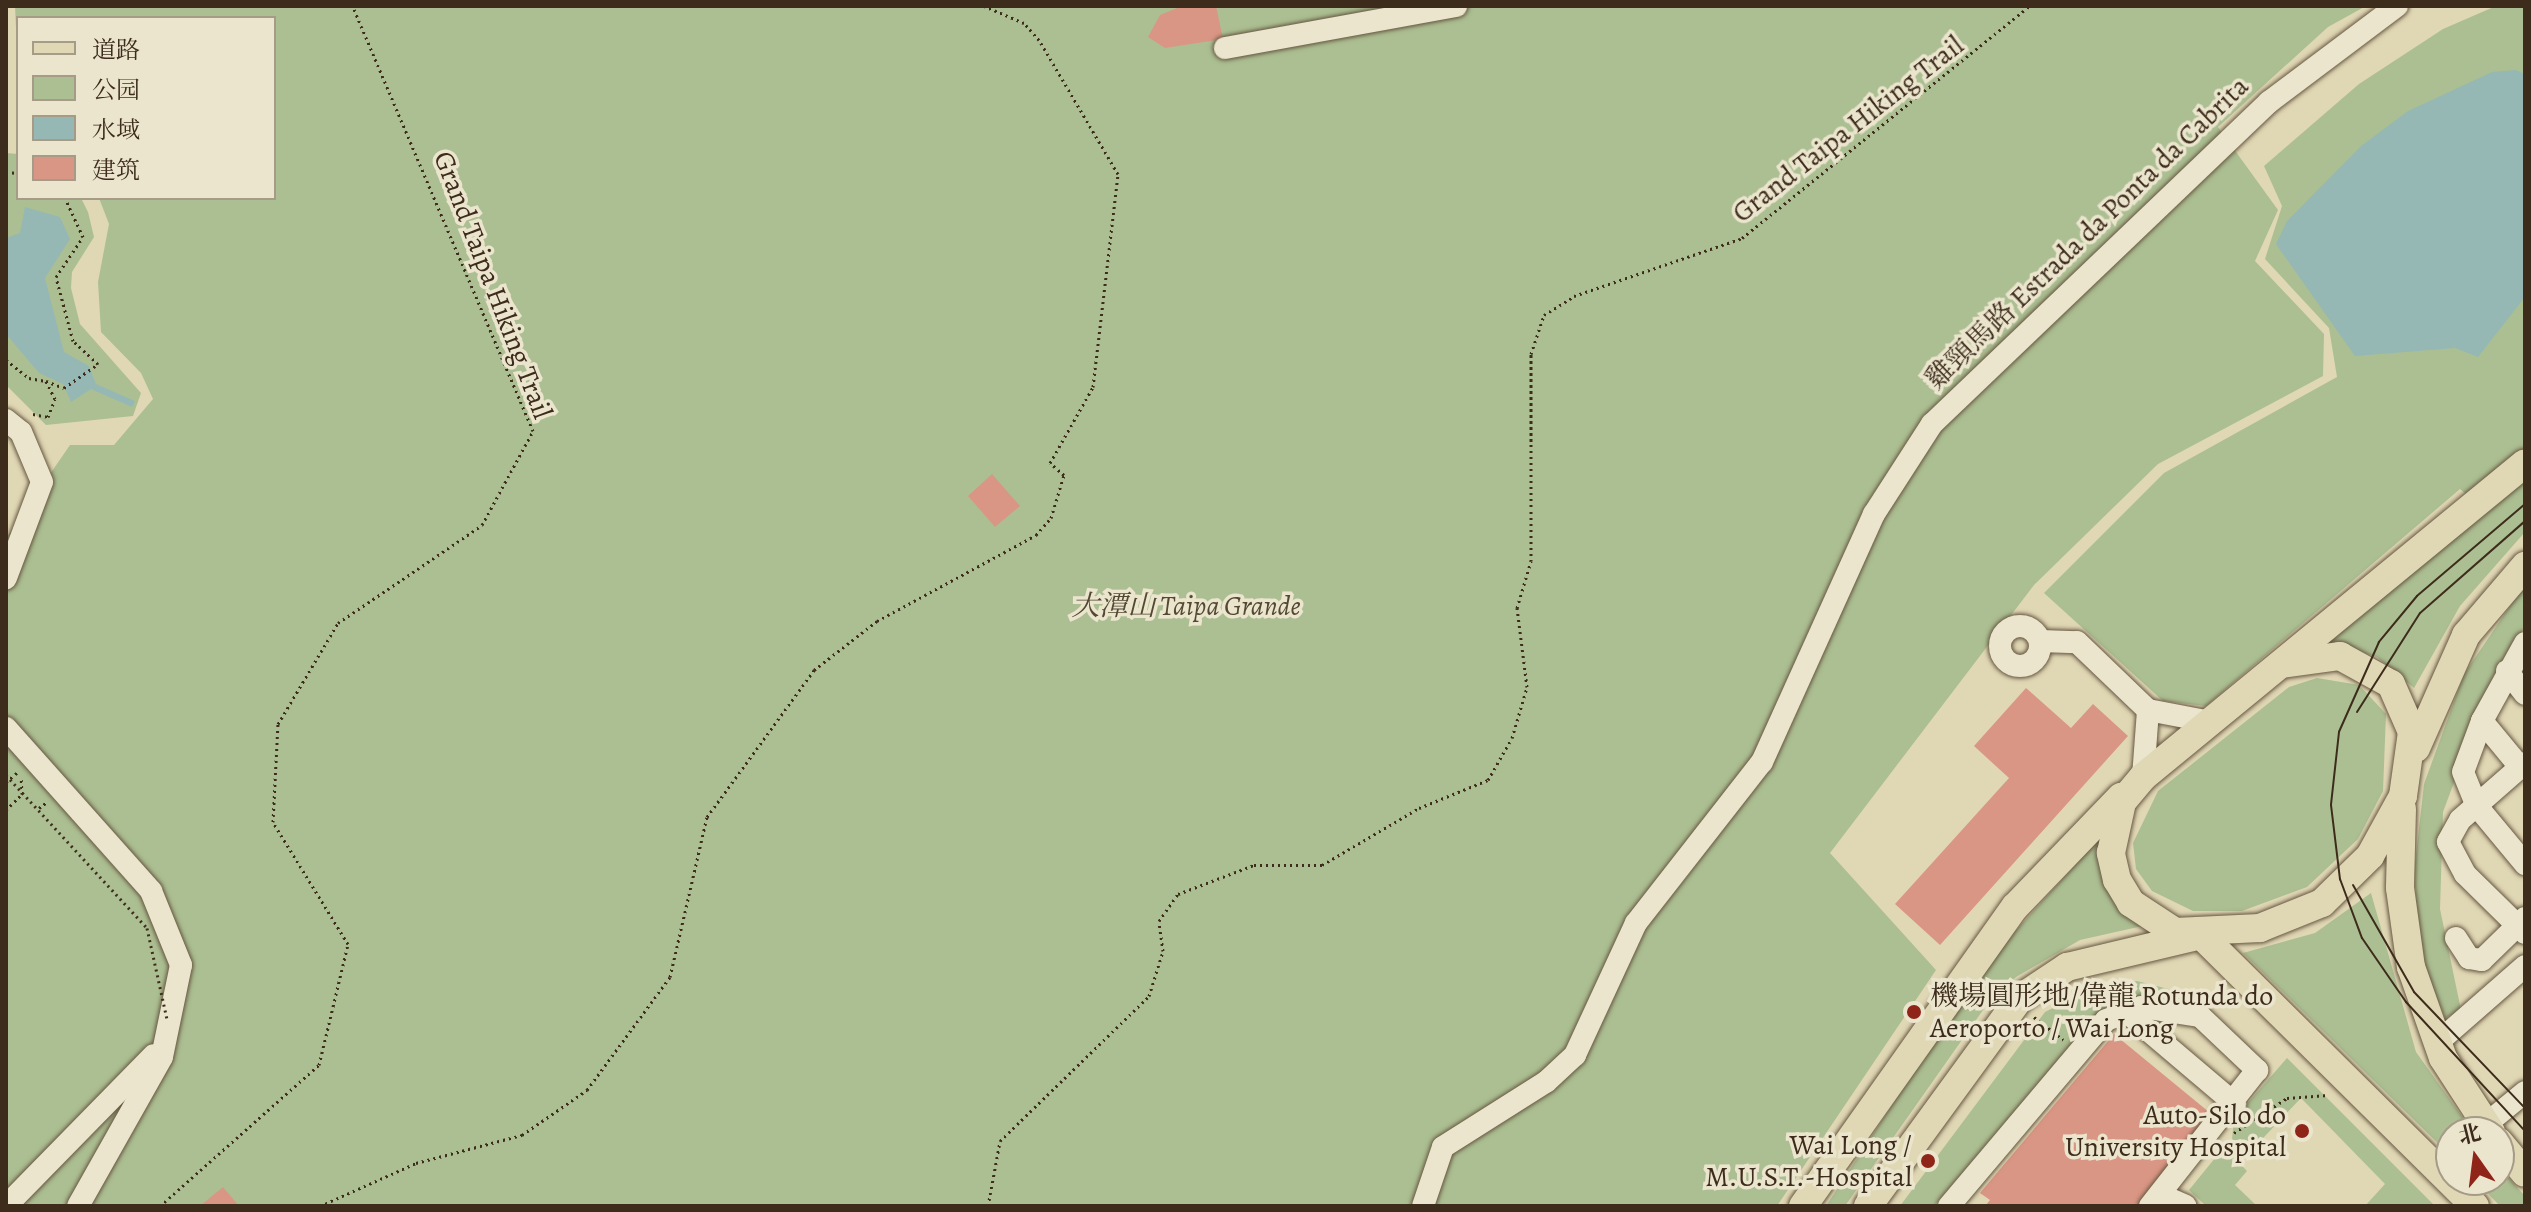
<!DOCTYPE html>
<meta charset="utf-8">
<style>
body{margin:0}
#map{position:relative;width:2531px;height:1212px;overflow:hidden;background:#e0d7b4;font-family:Alegreya,"Noto Serif SC",serif}
div>[style]{position:absolute}
[style*='--x']{left:calc(var(--x)*1px);top:calc(var(--y)*1px);width:calc(var(--w)*1px);rotate:calc(var(--a)*1deg)}
.green>*{inset:0;background:#acbf92}
.water>*{inset:0;background:#95b8b4}
.building>*{inset:0;background:#da9684}
.path>*{height:3px;margin-top:-1.5px;transform-origin:0;background:repeating-linear-gradient(90deg,#3d2c1b 0 2px,transparent 0 6px)}
.roads{filter:drop-shadow(0 0 2px #665741) drop-shadow(0 0 2px #665741)}
.minor>*{height:22px;margin:-11px;padding:0 11px;transform-origin:11px;border-radius:11px;background:#ebe5ce}
.minor>.ring{margin:-11px;padding:0;box-sizing:content-box;background:none;border:22px solid #ebe5ce;border-radius:50%}
.major>*{height:28px;margin:-14px;padding:0 14px;transform-origin:14px;border-radius:14px;background:#e0d7b4}
.tram>*{height:2px;margin:-1px;padding:0 1px;transform-origin:1px;border-radius:1px;background:#3d2c1b}
.path-bridge>*{height:3px;margin-top:-1.5px;transform-origin:0;background:repeating-linear-gradient(90deg,#3d2c1b 0 2px,transparent 0 6px)}
.dots>*{width:22px;height:22px;translate:-50% -50%;box-sizing:border-box;border:4px solid #ebe5ce;border-radius:50%}
span{translate:-50% -50%;white-space:nowrap;text-align:center;line-height:1.15;-webkit-text-stroke:7px #ebe5ce;paint-order:stroke}
.street-label{font-size:28px;color:#3d2c1b}
.park-label{font-size:28px;color:#534933;font-style:italic}
.poi-label{font-size:28px;color:#3d2c1b}
.left{translate:0 -50%;text-align:left}
.right{translate:-100% -50%;text-align:right}
.frame{position:absolute;inset:0;border:8px solid #3d2c1b;pointer-events:none}
.legend{position:absolute;left:16px;top:16px;width:260px;height:184px;box-sizing:border-box;background:#ebe5ce;border:2px solid #a59b86;margin:0;padding:10px 14px;list-style:none;font-size:24px;color:#3d2c1b}
.legend li{display:flex;align-items:center;gap:16px;height:40px}
.legend b{width:40px;border:2px solid #a59b86}
.north{position:absolute;left:2435px;top:1116px;width:80px;height:80px;box-sizing:border-box;background:#ebe5ce;border:2px solid #a59b86;border-radius:50%;rotate:346deg;font-size:22px;font-weight:700;line-height:32px;text-align:center;color:#3d2c1b}
.north::after{content:'';display:block;margin:auto;width:28px;height:36px;background:#8f2418;clip-path:polygon(50% 0,100% 100%,50% 72%,0 100%)}
</style>
<div id="map">
<div class="green">
<i style="clip-path:polygon(15px 6px,2366px 6px,2328px 27px,2218px 127px,2278px 210px,2255px 261px,2324px 334px,2323px 376px,2158px 464px,2034px 585px,1830px 853px,1936px 970px,1777px 1206px,6px 1206px,6px 538px,70px 445px,114px 445px,153px 399px,141px 373px,101px 332px,98px 282px,109px 224px,99px 198px,274px 198px,274px 18px,18px 18px,18px 72px)"></i>
<i style="clip-path:polygon(2496px 6px,2525px 6px,2525px 448px,2466px 494px,2460px 489px,2206px 706px,2163px 701px,2044px 593px,2164px 473px,2337px 377px,2329px 328px,2265px 259px,2282px 206px,2264px 166px,2359px 84px,2443px 29px)"></i>
<i style="clip-path:polygon(6px 153px,18px 154px,18px 198px,81px 198px,88px 212px,94px 237px,72px 272px,71px 288px,80px 324px,141px 393px,133px 416px,46px 425px,6px 385px)"></i>
<i style="clip-path:polygon(2525px 479px,2525px 532px,2460px 606px,2414px 688px,2377px 657px,2329px 641px)"></i>
<i style="clip-path:polygon(2525px 584px,2525px 626px,2494px 675px,2443px 812px,2440px 909px,2461px 1010px,2445px 1018px,2421px 960px,2414px 873px,2424px 784px,2464px 674px)"></i>
<i style="clip-path:polygon(2317px 678px,2359px 685px,2386px 714px,2383px 791px,2358px 839px,2307px 887px,2242px 911px,2193px 911px,2152px 891px,2136px 869px,2133px 843px,2158px 791px,2289px 687px)"></i>
<i style="clip-path:polygon(2098px 840px,2101px 865px,2147px 925px,2080px 940px,2016px 977px,1988px 1003px,1845px 1206px,1826px 1206px,1982px 968px)"></i>
<i style="clip-path:polygon(2371px 893px,2416px 1052px,2473px 1132px,2451px 1132px,2451px 1156px,2243px 953px,2315px 933px)"></i>
<i style="clip-path:polygon(2137px 981px,2188px 994px,2208px 1011px,2098px 1019px,1934px 1206px,1900px 1206px,2045px 1012px,2082px 993px)"></i>
<i style="clip-path:polygon(2287px 1058px,2435px 1206px,2365px 1206px,2385px 1184px,2301px 1098px,2248px 1154px,2232px 1139px,2234px 1119px)"></i>
<i style="clip-path:polygon(2224px 1147px,2247px 1171px,2235px 1185px,2257px 1206px,2206px 1206px,2189px 1190px)"></i>
<i style="clip-path:polygon(2499px 1168px,2525px 1196px,2525px 1206px,2500px 1206px,2475px 1180px,2499px 1180px)"></i>
</div>
<div class="water">
<i style="clip-path:polygon(2516px 70px,2525px 74px,2525px 297px,2478px 357px,2455px 348px,2355px 356px,2276px 244px,2287px 221px,2361px 146px,2408px 111px,2492px 72px)"></i>
<i style="clip-path:polygon(25px 207px,60px 217px,70px 239px,45px 278px,64px 352px,89px 366px,96px 384px,135px 401px,132px 407px,91px 389px,71px 402px,63px 384px,39px 373px,6px 334px,6px 238px,20px 233px)"></i>
</div>
<div class="building">
<i style="clip-path:polygon(1182px 6px,1216px 6px,1223px 39px,1165px 48px,1148px 37px,1160px 15px)"></i>
<i style="clip-path:polygon(992px 474px,1020px 506px,995px 527px,968px 496px)"></i>
<i style="clip-path:polygon(2026px 688px,2071px 728px,2093px 704px,2128px 736px,1940px 945px,1895px 904px,2009px 778px,1974px 746px)"></i>
<i style="clip-path:polygon(2114px 1034px,2215px 1117px,2141px 1206px,1985px 1206px,1990px 1200px,1980px 1193px)"></i>
<i style="clip-path:polygon(223px 1187px,239px 1206px,200px 1206px)"></i>
</div>
<div class="path">
<i style="--x:6;--y:172;--w:12;--a:5"></i>
<i style="--x:6;--y:360;--w:29;--a:38"></i>
<i style="--x:29;--y:378;--w:17;--a:10"></i>
<i style="--x:33;--y:414;--w:15;--a:11"></i>
<i style="--x:48;--y:417;--w:19;--a:-69"></i>
<i style="--x:55;--y:399;--w:20;--a:-117"></i>
<i style="--x:46;--y:381;--w:19;--a:21"></i>
<i style="--x:64;--y:388;--w:42;--a:-35.2"></i>
<i style="--x:98;--y:364;--w:34;--a:-137"></i>
<i style="--x:73;--y:341;--w:66;--a:-104.9"></i>
<i style="--x:56;--y:277;--w:48;--a:-56"></i>
<i style="--x:83;--y:237;--w:43;--a:-114.8"></i>
<i style="--x:6;--y:782;--w:16;--a:-40"></i>
<i style="--x:39;--y:808;--w:10;--a:-37"></i>
<i style="--x:6;--y:810;--w:23;--a:-45"></i>
<i style="--x:22;--y:794;--w:17;--a:-93"></i>
<i style="--x:2034;--y:1017;--w:37;--a:38"></i>
<i style="--x:2234;--y:1133;--w:64;--a:-33.4"></i>
<i style="--x:2287;--y:1098;--w:41;--a:-4.2"></i>
<i style="--x:160;--y:1206;--w:213;--a:-41.6"></i>
<i style="--x:319;--y:1065;--w:124;--a:-76.5"></i>
<i style="--x:348;--y:944;--w:143;--a:-121.6"></i>
<i style="--x:273;--y:822;--w:98;--a:-87.1"></i>
<i style="--x:278;--y:724;--w:117;--a:-59.3"></i>
<i style="--x:338;--y:623;--w:174;--a:-34.2"></i>
<i style="--x:482;--y:525;--w:107;--a:-61.5"></i>
<i style="--x:533;--y:431;--w:462;--a:-113"></i>
<i style="--x:320;--y:1206;--w:105;--a:-24.1"></i>
<i style="--x:416;--y:1163;--w:110;--a:-14.8"></i>
<i style="--x:522;--y:1135;--w:79;--a:-34.7"></i>
<i style="--x:587;--y:1090;--w:140;--a:-53.7"></i>
<i style="--x:670;--y:977;--w:164;--a:-77"></i>
<i style="--x:707;--y:817;--w:182;--a:-53.9"></i>
<i style="--x:814;--y:670;--w:80;--a:-37.9"></i>
<i style="--x:877;--y:621;--w:181;--a:-28.4"></i>
<i style="--x:1036;--y:535;--w:23;--a:-49"></i>
<i style="--x:1051;--y:518;--w:45;--a:-73.2"></i>
<i style="--x:1064;--y:475;--w:18;--a:-139"></i>
<i style="--x:1050;--y:463;--w:87;--a:-60.5"></i>
<i style="--x:1093;--y:387;--w:214;--a:-83.3"></i>
<i style="--x:1118;--y:174;--w:156;--a:-120.5"></i>
<i style="--x:1039;--y:40;--w:23;--a:-131"></i>
<i style="--x:1024;--y:23;--w:43;--a:-157"></i>
<i style="--x:988;--y:1206;--w:66;--a:-79.5"></i>
<i style="--x:1000;--y:1141;--w:208;--a:-44.2"></i>
<i style="--x:1149;--y:996;--w:47;--a:-72.7"></i>
<i style="--x:1163;--y:951;--w:30;--a:-98"></i>
<i style="--x:1159;--y:921;--w:33;--a:-55"></i>
<i style="--x:1178;--y:894;--w:81;--a:-20.9"></i>
<i style="--x:1254;--y:865;--w:68;--a:0"></i>
<i style="--x:1322;--y:865;--w:113;--a:-30.4"></i>
<i style="--x:1419;--y:808;--w:74;--a:-22.1"></i>
<i style="--x:1488;--y:780;--w:48;--a:-60.3"></i>
<i style="--x:1512;--y:738;--w:53;--a:-73.6"></i>
<i style="--x:1527;--y:687;--w:80;--a:-97.2"></i>
<i style="--x:1517;--y:608;--w:49;--a:-73.4"></i>
<i style="--x:1531;--y:561;--w:207;--a:-90"></i>
<i style="--x:1531;--y:354;--w:41;--a:-71.6"></i>
<i style="--x:1544;--y:315;--w:36;--a:-32"></i>
<i style="--x:1574;--y:296;--w:178;--a:-19"></i>
<i style="--x:1742;--y:238;--w:370;--a:-38.9"></i>
</div>
<div class="roads">
<div class="minor">
<i style="--x:1225;--y:48;--w:235;--a:-10.3"></i>
<i style="--x:6;--y:420;--w:19;--a:39"></i>
<i style="--x:21;--y:432;--w:54;--a:67.2"></i>
<i style="--x:42;--y:482;--w:103;--a:110.6"></i>
<i class="ring" style="left:2000px;top:626px;width:18px;height:18px"></i>
<i style="--x:2040;--y:641;--w:37;--a:2"></i>
<i style="--x:2077;--y:642;--w:98;--a:43.8"></i>
<i style="--x:2148;--y:710;--w:64;--a:10.8"></i>
<i style="--x:2525;--y:643;--w:89;--a:118.9"></i>
<i style="--x:2482;--y:721;--w:54;--a:110.4"></i>
<i style="--x:2463;--y:772;--w:35;--a:68"></i>
<i style="--x:2476;--y:805;--w:77;--a:50.3"></i>
<i style="--x:2507;--y:671;--w:29;--a:52"></i>
<i style="--x:2482;--y:721;--w:60;--a:50.4"></i>
<i style="--x:6;--y:728;--w:218;--a:48.3"></i>
<i style="--x:151;--y:891;--w:80;--a:67.9"></i>
<i style="--x:181;--y:965;--w:94;--a:101.7"></i>
<i style="--x:162;--y:1057;--w:171;--a:119.4"></i>
<i style="--x:2525;--y:763;--w:86;--a:138.8"></i>
<i style="--x:2460;--y:820;--w:25;--a:119"></i>
<i style="--x:2448;--y:842;--w:36;--a:62"></i>
<i style="--x:2465;--y:874;--w:84;--a:44.5"></i>
<i style="--x:2143;--y:777;--w:67;--a:-85.7"></i>
<i style="--x:2456;--y:938;--w:24;--a:57"></i>
<i style="--x:2469;--y:958;--w:13;--a:9"></i>
<i style="--x:2482;--y:960;--w:60;--a:-44.3"></i>
<i style="--x:2123;--y:1009;--w:147;--a:40.3"></i>
<i style="--x:2437;--y:1043;--w:117;--a:-41.2"></i>
<i style="--x:2485;--y:1125;--w:52;--a:-39.5"></i>
<i style="--x:6;--y:1206;--w:211;--a:-45.6"></i>
<i style="--x:1423;--y:1206;--w:62;--a:-71.3"></i>
<i style="--x:1443;--y:1147;--w:122;--a:-32.3"></i>
<i style="--x:1546;--y:1082;--w:40;--a:-43"></i>
<i style="--x:1575;--y:1055;--w:145;--a:-65.2"></i>
<i style="--x:1636;--y:923;--w:204;--a:-52"></i>
<i style="--x:1762;--y:762;--w:272;--a:-65.7"></i>
<i style="--x:1874;--y:514;--w:107;--a:-57.2"></i>
<i style="--x:1932;--y:424;--w:466;--a:-43.7"></i>
<i style="--x:2269;--y:102;--w:160;--a:-36.9"></i>
<i style="--x:1949;--y:1206;--w:243;--a:-49.8"></i>
<i style="--x:2106;--y:1020;--w:37;--a:-20"></i>
<i style="--x:2141;--y:1007;--w:60;--a:8.7"></i>
<i style="--x:2200;--y:1016;--w:79;--a:43.5"></i>
<i style="--x:2257;--y:1070;--w:173;--a:128.2"></i>
<i style="--x:2154;--y:1206;--w:17;--a:-24"></i>
<i style="--x:2170;--y:1199;--w:17;--a:24"></i>
</div>
<div class="major">
<i style="--x:2282;--y:664;--w:59;--a:-7.9"></i>
<i style="--x:2340;--y:656;--w:58;--a:28.8"></i>
<i style="--x:2391;--y:684;--w:52;--a:66.4"></i>
<i style="--x:2412;--y:732;--w:65;--a:98"></i>
<i style="--x:2403;--y:796;--w:68;--a:118.8"></i>
<i style="--x:2370;--y:856;--w:67;--a:135.6"></i>
<i style="--x:2322;--y:903;--w:67;--a:158"></i>
<i style="--x:2260;--y:928;--w:85;--a:177.3"></i>
<i style="--x:2175;--y:932;--w:53;--a:-146.6"></i>
<i style="--x:2131;--y:903;--w:27;--a:-121"></i>
<i style="--x:2117;--y:880;--w:28;--a:-103"></i>
<i style="--x:2111;--y:853;--w:52;--a:-77.8"></i>
<i style="--x:2122;--y:802;--w:33;--a:-50"></i>
<i style="--x:2143;--y:777;--w:494;--a:-39.4"></i>
<i style="--x:2416;--y:748;--w:124;--a:-66.1"></i>
<i style="--x:2466;--y:635;--w:91;--a:-49.5"></i>
<i style="--x:2402;--y:809;--w:79;--a:91.5"></i>
<i style="--x:2400;--y:888;--w:80;--a:82.1"></i>
<i style="--x:2411;--y:967;--w:96;--a:70.6"></i>
<i style="--x:2443;--y:1058;--w:88;--a:57"></i>
<i style="--x:2202;--y:936;--w:384;--a:44.7"></i>
<i style="--x:2499;--y:1142;--w:40;--a:50"></i>
<i style="--x:1803;--y:1206;--w:367;--a:-54.7"></i>
<i style="--x:2015;--y:907;--w:153;--a:-46.1"></i>
<i style="--x:1868;--y:1206;--w:256;--a:-53.9"></i>
<i style="--x:2019;--y:999;--w:58;--a:-33.7"></i>
<i style="--x:2067;--y:967;--w:130;--a:-13.4"></i>
</div>
</div>
<div class="tram">
<i style="--x:2525;--y:504;--w:142;--a:139.6"></i>
<i style="--x:2417;--y:596;--w:60;--a:129.6"></i>
<i style="--x:2379;--y:642;--w:98;--a:114"></i>
<i style="--x:2339;--y:732;--w:73;--a:96.3"></i>
<i style="--x:2331;--y:805;--w:75;--a:83.1"></i>
<i style="--x:2340;--y:879;--w:63;--a:69.6"></i>
<i style="--x:2362;--y:938;--w:78;--a:55.5"></i>
<i style="--x:2406;--y:1002;--w:176;--a:47.3"></i>
<i style="--x:2357;--y:712;--w:117;--a:-57.5"></i>
<i style="--x:2420;--y:613;--w:140;--a:-41.2"></i>
<i style="--x:2353;--y:885;--w:123;--a:60.3"></i>
<i style="--x:2414;--y:992;--w:161;--a:46.3"></i>
</div>
<div class="path-bridge">
<i style="--x:6;--y:775;--w:208;--a:47.3"></i>
<i style="--x:147;--y:928;--w:93;--a:77.6"></i>
</div>
<div class="dots">
<i style="left:1914px;top:1012px;background:#8f2418"></i>
<i style="left:2302px;top:1131px;background:#8f2418"></i>
<i style="left:1928px;top:1161px;background:#8f2418"></i>
</div>
<div class="street-label">
<span style="left:1848px;top:129px;rotate:-38deg">Grand Taipa Hiking Trail</span>
<span style="left:2087px;top:233px;rotate:-44deg">雞頸馬路 Estrada da Ponta da Cabrita</span>
<span style="left:493px;top:285px;rotate:69deg">Grand Taipa Hiking Trail</span>
</div>
<div class="park-label">
<span style="left:1186px;top:606px">大潭山 Taipa Grande</span>
</div>
<div class="poi-label">
<span class="left" style="left:1930px;top:1012px">機場圓形地/偉龍 Rotunda do<br>Aeroporto / Wai Long</span>
<span class="right" style="left:2286px;top:1131px">Auto-Silo do<br>University Hospital</span>
<span class="right" style="left:1912px;top:1161px">Wai Long /<br>M.U.S.T.-Hospital</span>
</div>
<div class="frame"></div>
<ul class="legend">
<li><b style="height:10px;background:#e0d7b4"></b>道路</li>
<li><b style="height:22px;background:#acbf92"></b>公园</li>
<li><b style="height:22px;background:#95b8b4"></b>水域</li>
<li><b style="height:22px;background:#da9684"></b>建筑</li>
</ul>
<div class="north">北</div>
</div>
